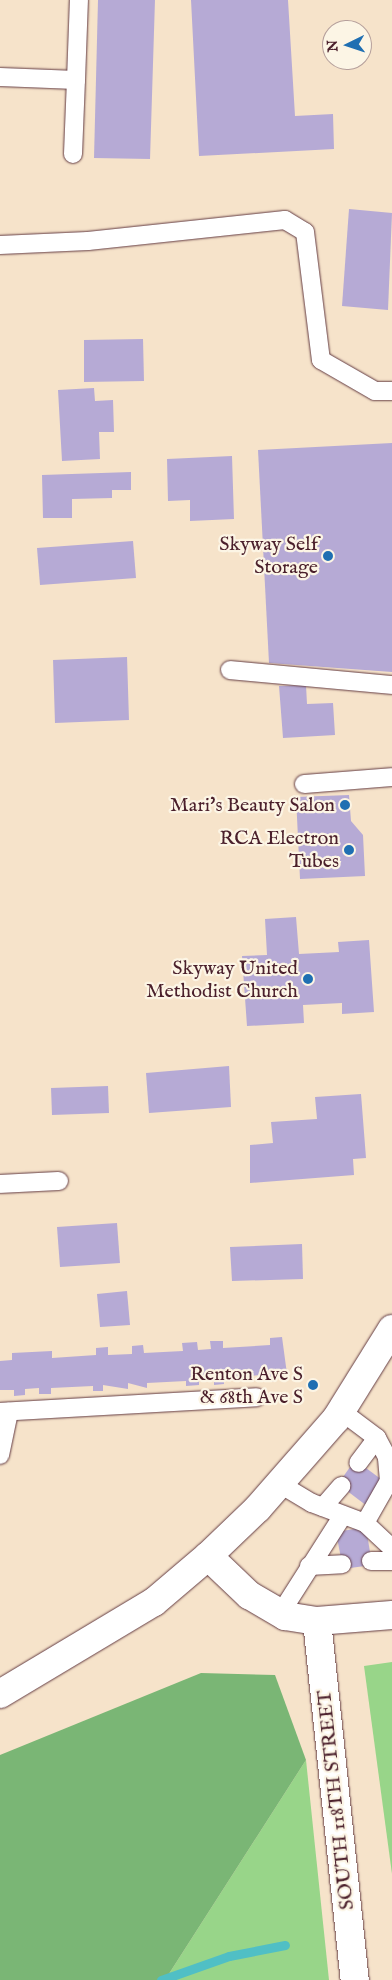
<!DOCTYPE html>
<style>
body{margin:0}
#map{position:relative;width:392px;height:1980px;overflow:hidden;background:#f6e3ca;font-family:"IM FELL English",serif}
div>[style]{position:absolute}
[style*='--x']{left:calc(var(--x)*1px);top:calc(var(--y)*1px);width:calc(var(--w)*1px);rotate:calc(var(--a)*1deg)}
.green>*{inset:0;background:#98d589}
.forest>*{inset:0;background:#7ab675}
.stream>*{height:9px;margin:-4.5px;padding:0 4.5px;transform-origin:4.5px;border-radius:4.5px;background:#50bfc5}
.building>*{inset:0;background:#b6aad5}
.roads{filter:drop-shadow(0 0 1px #643c43) drop-shadow(0 0 1px #643c43)}
.lane>*{height:18px;margin:-9px;padding:0 9px;transform-origin:9px;border-radius:9px;background:#fff}
.street>*{height:28px;margin:-14px;padding:0 14px;transform-origin:14px;border-radius:14px;background:#fff}
.secondary>*{height:28px;margin:-14px;padding:0 14px;transform-origin:14px;border-radius:14px;background:#fff}
.dots>*{width:14px;height:14px;translate:-50% -50%;box-sizing:border-box;border:2px solid #fcf5e5;border-radius:50%}
span{translate:-50% -50%;white-space:nowrap;text-align:center;line-height:1.15;-webkit-text-stroke:4.5px #fcf5e5;paint-order:stroke}
.poi-label{font-size:20px;color:#4a1f2b}
.right{translate:-100% -50%;text-align:right}
.street-label{font-size:20px;color:#4a1f2b}
.north{position:absolute;left:322px;top:20px;width:50px;height:50px;box-sizing:border-box;background:#fcf5e5;border:1px solid #b59f9b;border-radius:50%;rotate:266deg;font-size:14px;font-weight:700;line-height:20px;text-align:center;color:#4a1f2b}
.north::after{content:'';display:block;margin:auto;width:18px;height:22px;background:#1f6fb2;clip-path:polygon(50% 0,100% 100%,50% 72%,0 100%)}
</style>
<div id="map">
<div class="green">
<i style="clip-path:polygon(392px 1662px,392px 1874px,364px 1666px)"></i>
<i style="clip-path:polygon(306px 1760px,329px 1980px,165px 1980px)"></i>
</div>
<div class="forest">
<i style="clip-path:polygon(201px 1673px,275px 1675px,306px 1760px,165px 1980px,0 1980px,0 1755px)"></i>
</div>
<div class="stream">
<i style="--x:161;--y:1980;--w:72;--a:-19.4"></i>
<i style="--x:229;--y:1956;--w:57;--a:-11.1"></i>
</div>
<div class="building">
<i style="clip-path:polygon(98px 0,155px 0,150px 159px,94px 158px)"></i>
<i style="clip-path:polygon(191px 0,288px 0,295px 116px,333px 114px,334px 149px,199px 156px)"></i>
<i style="clip-path:polygon(349px 209px,392px 213px,388px 310px,342px 306px)"></i>
<i style="clip-path:polygon(143px 339px,144px 381px,84px 382px,84px 340px)"></i>
<i style="clip-path:polygon(94px 388px,95px 401px,113px 400px,114px 432px,99px 432px,100px 459px,62px 461px,58px 390px)"></i>
<i style="clip-path:polygon(392px 443px,392px 672px,269px 663px,258px 450px)"></i>
<i style="clip-path:polygon(232px 456px,234px 519px,190px 521px,190px 500px,168px 501px,167px 459px)"></i>
<i style="clip-path:polygon(131px 472px,131px 490px,112px 490px,112px 498px,72px 499px,72px 518px,43px 518px,42px 475px)"></i>
<i style="clip-path:polygon(133px 541px,136px 578px,40px 585px,37px 548px)"></i>
<i style="clip-path:polygon(127px 657px,129px 720px,55px 723px,53px 660px)"></i>
<i style="clip-path:polygon(306px 685px,307px 704px,333px 703px,335px 735px,283px 738px,279px 686px)"></i>
<i style="clip-path:polygon(349px 795px,351px 821px,363px 835px,365px 876px,300px 879px,296px 797px)"></i>
<i style="clip-path:polygon(296px 917px,299px 954px,339px 952px,338px 942px,369px 940px,374px 1012px,342px 1014px,342px 1003px,303px 1005px,304px 1023px,247px 1026px,242px 956px,267px 955px,265px 919px)"></i>
<i style="clip-path:polygon(229px 1066px,231px 1107px,149px 1113px,146px 1073px)"></i>
<i style="clip-path:polygon(108px 1086px,109px 1113px,52px 1115px,51px 1088px)"></i>
<i style="clip-path:polygon(361px 1094px,366px 1158px,353px 1159px,354px 1175px,250px 1183px,250px 1145px,273px 1143px,271px 1122px,317px 1119px,315px 1097px)"></i>
<i style="clip-path:polygon(117px 1223px,120px 1263px,60px 1267px,57px 1227px)"></i>
<i style="clip-path:polygon(302px 1244px,303px 1279px,232px 1281px,230px 1247px)"></i>
<i style="clip-path:polygon(127px 1291px,130px 1325px,100px 1327px,97px 1294px)"></i>
<i style="clip-path:polygon(282px 1337px,287px 1374px,277px 1375px,277px 1381px,266px 1382px,265px 1375px,224px 1377px,224px 1384px,214px 1385px,214px 1377px,199px 1378px,199px 1385px,186px 1386px,186px 1381px,147px 1383px,147px 1388px,128px 1383px,128px 1389px,103px 1385px,103px 1391px,93px 1391px,93px 1386px,51px 1388px,51px 1394px,39px 1394px,39px 1388px,25px 1389px,25px 1395px,14px 1396px,14px 1390px,0 1390px,0 1361px,12px 1360px,12px 1353px,52px 1351px,52px 1358px,96px 1355px,96px 1348px,108px 1347px,108px 1355px,132px 1354px,132px 1346px,143px 1345px,144px 1353px,183px 1351px,182px 1343px,197px 1342px,198px 1350px,211px 1349px,210px 1341px,223px 1341px,223px 1348px,270px 1345px,270px 1338px)"></i>
<i style="clip-path:polygon(355px 1460px,385px 1482px,367px 1506px,338px 1484px)"></i>
<i style="clip-path:polygon(366px 1527px,372px 1565px,343px 1569px,336px 1532px)"></i>
</div>
<div class="roads">
<div class="lane">
<i style="--x:0;--y:77;--w:76;--a:2.3"></i>
<i style="--x:76;--y:80;--w:80;--a:-87.9"></i>
<i style="--x:73;--y:154;--w:74;--a:-87.7"></i>
<i style="--x:0;--y:245;--w:88;--a:-2.6"></i>
<i style="--x:88;--y:241;--w:198;--a:-6.1"></i>
<i style="--x:285;--y:220;--w:23;--a:31"></i>
<i style="--x:305;--y:232;--w:129;--a:82.9"></i>
<i style="--x:321;--y:360;--w:62;--a:29.9"></i>
<i style="--x:375;--y:391;--w:17;--a:0"></i>
<i style="--x:230;--y:670;--w:163;--a:5.3"></i>
<i style="--x:304;--y:784;--w:88;--a:-4.5"></i>
<i style="--x:0;--y:1184;--w:59;--a:-2.9"></i>
<i style="--x:341;--y:1411;--w:45;--a:36.9"></i>
<i style="--x:377;--y:1438;--w:31;--a:127"></i>
<i style="--x:0;--y:1412;--w:257;--a:-3.3"></i>
<i style="--x:0;--y:1455;--w:44;--a:-78.2"></i>
<i style="--x:280;--y:1484;--w:37;--a:31"></i>
<i style="--x:312;--y:1503;--w:57;--a:20.7"></i>
<i style="--x:365;--y:1523;--w:37;--a:43"></i>
<i style="--x:323;--y:1507;--w:28;--a:-49"></i>
<i style="--x:365;--y:1523;--w:48;--a:-60.3"></i>
<i style="--x:389;--y:1481;--w:24;--a:-95"></i>
<i style="--x:387;--y:1457;--w:21;--a:-118"></i>
<i style="--x:371;--y:1561;--w:21;--a:0"></i>
<i style="--x:309;--y:1566;--w:33;--a:-3"></i>
<i style="--x:280;--y:1614;--w:117;--a:-57.5"></i>
</div>
<div class="street">
<i style="--x:317;--y:1621;--w:361;--a:84"></i>
</div>
<div class="secondary">
<i style="--x:208;--y:1556;--w:57;--a:43.6"></i>
<i style="--x:249;--y:1595;--w:42;--a:30.3"></i>
<i style="--x:285;--y:1616;--w:32;--a:9"></i>
<i style="--x:317;--y:1621;--w:75;--a:-4.6"></i>
<i style="--x:0;--y:1694;--w:179;--a:-30.9"></i>
<i style="--x:154;--y:1602;--w:71;--a:-40.4"></i>
<i style="--x:208;--y:1556;--w:69;--a:-43.8"></i>
<i style="--x:258;--y:1508;--w:118;--a:-48.8"></i>
<i style="--x:336;--y:1419;--w:106;--a:-58.1"></i>
</div>
</div>
<div class="dots">
<i style="left:328px;top:556px;background:#1f6fb2"></i>
<i style="left:345px;top:805px;background:#1f6fb2"></i>
<i style="left:349px;top:850px;background:#1f6fb2"></i>
<i style="left:308px;top:979px;background:#1f6fb2"></i>
<i style="left:313px;top:1385px;background:#1f6fb2"></i>
</div>
<div class="poi-label">
<span class="right" style="left:318px;top:556px">Skyway Self<br>Storage</span>
<span class="right" style="left:335px;top:805px">Mari's Beauty Salon</span>
<span class="right" style="left:339px;top:850px">RCA Electron<br>Tubes</span>
<span class="right" style="left:298px;top:980px">Skyway United<br>Methodist Church</span>
<span class="right" style="left:303px;top:1386px">Renton Ave S<br>&amp; 68th Ave S</span>
</div>
<div class="street-label">
<span style="left:336px;top:1800px;rotate:-96deg">SOUTH 118TH STREET</span>
</div>
<div class="north">N</div>
</div>
